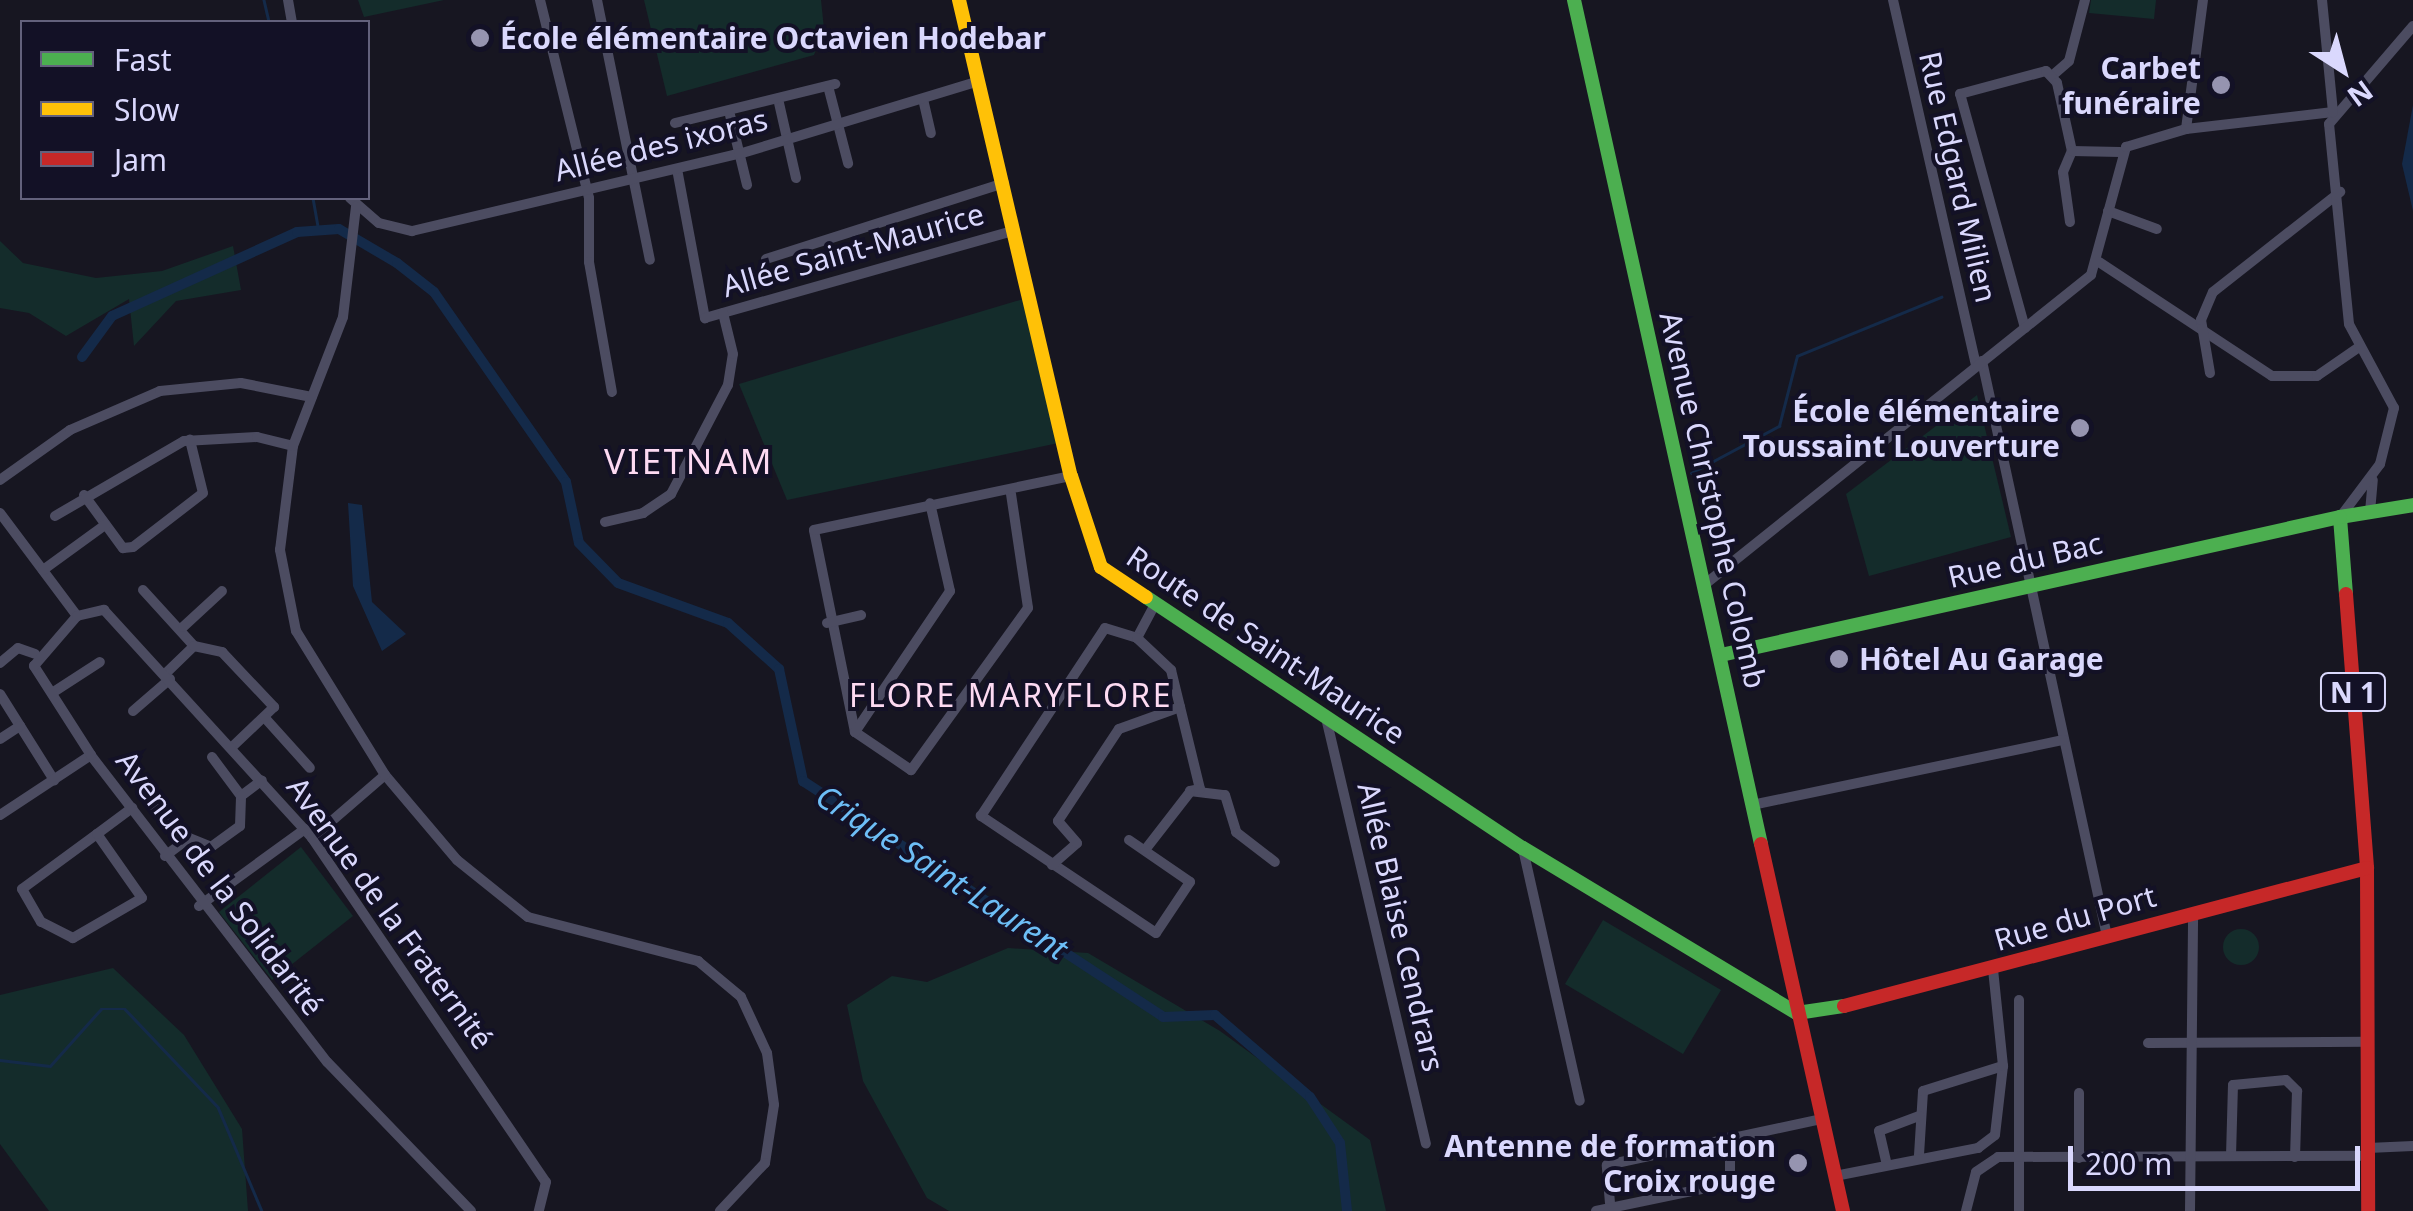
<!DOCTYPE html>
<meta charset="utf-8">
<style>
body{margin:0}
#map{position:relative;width:2413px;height:1211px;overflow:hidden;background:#171621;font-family:"Noto Sans",sans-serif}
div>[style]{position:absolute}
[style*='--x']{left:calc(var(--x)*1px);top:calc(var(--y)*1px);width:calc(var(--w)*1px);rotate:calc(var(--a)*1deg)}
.green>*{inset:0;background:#142c2b}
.round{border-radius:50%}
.water>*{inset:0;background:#142a49}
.stream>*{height:2.5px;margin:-1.25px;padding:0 1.25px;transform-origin:1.25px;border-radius:1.25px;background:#142a49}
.canal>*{height:10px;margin:-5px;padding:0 5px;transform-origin:5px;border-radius:5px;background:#142a49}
.street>*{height:10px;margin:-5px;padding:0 5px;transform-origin:5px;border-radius:5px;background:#4c4c61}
.fast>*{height:14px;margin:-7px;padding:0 7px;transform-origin:7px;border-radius:7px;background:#4caf50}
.slow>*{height:14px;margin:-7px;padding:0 7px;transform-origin:7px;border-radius:7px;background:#ffc107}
.jam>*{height:14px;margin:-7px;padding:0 7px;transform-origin:7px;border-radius:7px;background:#c62828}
.dots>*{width:28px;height:28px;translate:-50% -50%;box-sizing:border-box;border:5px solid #131126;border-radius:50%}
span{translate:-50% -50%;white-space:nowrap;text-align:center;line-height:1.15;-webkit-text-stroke:8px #131126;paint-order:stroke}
.shield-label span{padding:2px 8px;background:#131126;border:2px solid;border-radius:8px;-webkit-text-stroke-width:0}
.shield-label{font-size:28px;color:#dad8fd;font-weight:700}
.poi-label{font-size:30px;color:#dad8fd;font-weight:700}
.left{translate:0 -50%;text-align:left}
.right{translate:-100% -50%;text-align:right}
.street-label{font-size:30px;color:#dad8fd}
.neighbourhood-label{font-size:32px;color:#fddaf2;letter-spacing:2.5px}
.water-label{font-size:32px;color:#6dbef6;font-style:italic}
.quarter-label{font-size:35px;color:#fddaf2;letter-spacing:2.5px}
.legend{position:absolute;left:20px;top:20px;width:350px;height:180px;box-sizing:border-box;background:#131126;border:2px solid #63617c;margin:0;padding:12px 18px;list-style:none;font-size:30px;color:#dad8fd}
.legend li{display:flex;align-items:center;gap:20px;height:50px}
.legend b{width:50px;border:2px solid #63617c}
.north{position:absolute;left:2293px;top:20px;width:100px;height:100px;-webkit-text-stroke:8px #131126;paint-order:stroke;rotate:144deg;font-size:28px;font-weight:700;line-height:40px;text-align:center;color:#dad8fd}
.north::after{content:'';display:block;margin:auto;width:35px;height:45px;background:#dad8fd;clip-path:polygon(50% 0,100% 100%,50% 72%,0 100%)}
.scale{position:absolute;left:2068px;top:1146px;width:292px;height:45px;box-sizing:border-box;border:5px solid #dad8fd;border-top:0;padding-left:12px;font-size:30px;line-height:35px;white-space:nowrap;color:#dad8fd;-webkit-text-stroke:8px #131126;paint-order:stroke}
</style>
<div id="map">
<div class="green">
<i style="clip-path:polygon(358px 0,444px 0,364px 17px)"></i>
<i style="clip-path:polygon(644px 0,821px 0,824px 29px,814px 55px,667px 96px)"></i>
<i style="clip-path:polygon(2091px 0,2156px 0,2154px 19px,2089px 13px)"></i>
<i style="clip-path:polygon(0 241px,23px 263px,96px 278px,162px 271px,233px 246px,241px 290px,176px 301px,134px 346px,129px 299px,66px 336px,29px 313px,0 308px)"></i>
<i style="clip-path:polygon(1030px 297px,1063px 442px,787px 500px,739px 384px)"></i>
<i style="clip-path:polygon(1977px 395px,2011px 537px,1869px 576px,1846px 494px)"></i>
<i style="clip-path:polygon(301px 847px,353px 916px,272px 980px,219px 912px)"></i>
<i style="clip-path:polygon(1603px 920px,1721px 990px,1683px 1054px,1565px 984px)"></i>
<i class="round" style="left:2223px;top:929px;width:36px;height:36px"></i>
<i style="clip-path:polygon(1008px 948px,1088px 953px,1220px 1031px,1370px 1140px,1386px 1211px,949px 1211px,927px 1198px,863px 1081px,847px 1005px,892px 976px,927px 982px)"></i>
<i style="clip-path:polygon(113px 968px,184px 1035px,242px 1129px,248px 1211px,49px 1211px,0 1144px,0 995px)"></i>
</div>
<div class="water">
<i style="clip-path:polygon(2413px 105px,2413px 211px,2402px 164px)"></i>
<i style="clip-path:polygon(348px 503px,362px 505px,372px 602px,406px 634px,382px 651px,353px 586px)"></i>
</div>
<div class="stream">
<i style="--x:264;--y:0;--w:23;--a:77"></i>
<i style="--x:313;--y:198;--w:29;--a:80"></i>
<i style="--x:1691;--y:473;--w:100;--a:-28.1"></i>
<i style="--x:1779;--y:426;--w:72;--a:-75.6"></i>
<i style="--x:1797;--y:356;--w:156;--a:-22.3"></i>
<i style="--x:0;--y:1060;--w:50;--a:6.8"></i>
<i style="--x:50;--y:1066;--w:76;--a:-48.2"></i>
<i style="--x:101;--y:1009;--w:24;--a:0"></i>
<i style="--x:125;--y:1009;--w:135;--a:46.5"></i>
<i style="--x:218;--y:1107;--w:113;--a:67.1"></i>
</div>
<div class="canal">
<i style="--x:82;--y:357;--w:51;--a:-53.8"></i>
<i style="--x:112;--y:316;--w:203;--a:-24.4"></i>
<i style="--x:297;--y:232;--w:42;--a:-4.1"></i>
<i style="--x:339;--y:229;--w:67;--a:30.4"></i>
<i style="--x:397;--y:263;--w:47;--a:38.1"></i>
<i style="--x:434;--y:292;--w:231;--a:55.2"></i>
<i style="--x:566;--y:482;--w:62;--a:78"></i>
<i style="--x:579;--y:543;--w:56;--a:45.7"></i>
<i style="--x:618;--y:583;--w:117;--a:20"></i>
<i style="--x:728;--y:623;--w:69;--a:42"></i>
<i style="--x:779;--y:669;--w:115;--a:77.9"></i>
<i style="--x:803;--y:781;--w:430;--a:33.2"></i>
<i style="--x:1163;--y:1017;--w:52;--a:-2.2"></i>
<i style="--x:1215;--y:1015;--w:125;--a:40.8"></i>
<i style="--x:1310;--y:1097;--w:55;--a:56.9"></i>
<i style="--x:1340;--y:1143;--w:68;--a:84.1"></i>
</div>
<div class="street">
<i style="--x:288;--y:0;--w:22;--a:80"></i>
<i style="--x:540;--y:0;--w:204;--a:76.1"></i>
<i style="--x:589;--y:198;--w:64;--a:90"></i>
<i style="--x:589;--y:262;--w:132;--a:80"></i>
<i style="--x:597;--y:0;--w:265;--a:78.5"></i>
<i style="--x:1893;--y:0;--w:373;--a:77.2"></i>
<i style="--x:2053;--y:75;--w:21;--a:-41"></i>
<i style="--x:2069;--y:61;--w:63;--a:-75.3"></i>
<i style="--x:828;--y:86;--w:80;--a:75.4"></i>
<i style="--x:923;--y:99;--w:35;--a:77"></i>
<i style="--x:779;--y:103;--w:77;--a:77.2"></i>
<i style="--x:730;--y:115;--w:72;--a:76.3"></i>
<i style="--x:675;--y:123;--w:165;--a:-13.7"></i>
<i style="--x:2186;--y:129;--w:130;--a:-82.5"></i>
<i style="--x:677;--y:169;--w:152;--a:79.4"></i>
<i style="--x:705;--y:318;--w:322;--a:-15.8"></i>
<i style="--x:350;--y:198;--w:38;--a:41"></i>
<i style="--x:379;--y:223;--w:34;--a:14"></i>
<i style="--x:412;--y:231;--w:336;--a:-13.3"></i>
<i style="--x:739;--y:154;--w:251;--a:-16.9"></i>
<i style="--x:2108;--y:211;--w:52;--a:20.2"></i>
<i style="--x:2070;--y:222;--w:50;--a:-98"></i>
<i style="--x:2063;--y:172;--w:23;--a:-67"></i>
<i style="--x:766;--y:259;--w:250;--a:-17.7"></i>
<i style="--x:2099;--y:262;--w:207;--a:33.4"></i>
<i style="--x:2272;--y:376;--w:45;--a:0"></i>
<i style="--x:2317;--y:376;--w:51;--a:-34.6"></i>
<i style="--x:2025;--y:328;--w:243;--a:-105.5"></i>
<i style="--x:1960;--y:94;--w:89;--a:-15"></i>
<i style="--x:2046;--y:71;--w:16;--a:47"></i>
<i style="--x:2057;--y:83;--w:70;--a:77.6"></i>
<i style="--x:2072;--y:151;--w:48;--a:1.2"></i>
<i style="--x:1982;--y:361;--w:588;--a:77.74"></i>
<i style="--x:2210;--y:373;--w:54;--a:-99.6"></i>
<i style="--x:2201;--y:320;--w:30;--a:-67"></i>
<i style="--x:2213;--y:292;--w:162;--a:-38.2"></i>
<i style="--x:0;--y:480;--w:86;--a:-35.5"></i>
<i style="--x:70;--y:430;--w:98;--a:-23.4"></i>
<i style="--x:160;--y:391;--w:81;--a:-5.6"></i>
<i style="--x:241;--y:383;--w:72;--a:11.2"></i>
<i style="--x:1011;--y:494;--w:115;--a:81.5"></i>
<i style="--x:1028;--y:608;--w:200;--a:125.8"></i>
<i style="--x:911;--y:770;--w:68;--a:-145.8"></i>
<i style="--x:855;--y:732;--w:206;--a:-101.5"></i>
<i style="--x:814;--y:530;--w:263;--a:-11.9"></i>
<i style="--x:84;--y:495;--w:66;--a:53.7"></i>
<i style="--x:123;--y:548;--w:10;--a:-6"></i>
<i style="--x:133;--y:547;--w:88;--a:-37.6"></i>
<i style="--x:203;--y:493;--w:55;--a:-103.8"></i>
<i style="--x:2370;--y:512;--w:32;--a:-85"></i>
<i style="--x:0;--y:513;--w:129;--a:53.2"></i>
<i style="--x:55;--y:516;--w:149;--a:-30.2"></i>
<i style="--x:184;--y:441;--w:73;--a:-3.1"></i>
<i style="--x:257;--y:437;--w:37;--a:14"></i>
<i style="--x:2341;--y:516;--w:65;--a:-53.1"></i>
<i style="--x:2380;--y:464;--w:58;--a:-76"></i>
<i style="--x:2394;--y:408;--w:95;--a:-118.2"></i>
<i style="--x:2349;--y:324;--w:201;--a:-95.7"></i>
<i style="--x:2329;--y:124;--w:129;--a:-49.4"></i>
<i style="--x:605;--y:522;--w:39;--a:-13"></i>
<i style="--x:643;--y:513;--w:34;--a:-34"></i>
<i style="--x:671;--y:494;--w:123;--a:-62.4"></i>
<i style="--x:728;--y:385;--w:31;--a:-81"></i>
<i style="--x:733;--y:354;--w:42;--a:-103.7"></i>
<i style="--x:43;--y:570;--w:77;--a:-36"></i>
<i style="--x:1704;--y:585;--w:496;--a:-38.7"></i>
<i style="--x:2091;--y:275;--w:133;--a:-74.7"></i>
<i style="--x:2126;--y:147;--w:63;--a:-16.7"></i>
<i style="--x:2186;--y:129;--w:148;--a:-6.6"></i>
<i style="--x:2333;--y:112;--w:113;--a:-95.6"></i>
<i style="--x:143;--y:590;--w:76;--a:47.7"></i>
<i style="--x:194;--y:646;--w:39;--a:136"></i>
<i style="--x:827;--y:623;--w:35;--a:-13"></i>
<i style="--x:183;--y:627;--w:53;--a:-42.7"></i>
<i style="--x:1137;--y:638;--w:34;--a:-62"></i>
<i style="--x:194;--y:646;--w:29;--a:12"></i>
<i style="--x:222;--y:652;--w:76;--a:46.6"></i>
<i style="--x:274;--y:707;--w:58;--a:136.4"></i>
<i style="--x:0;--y:663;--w:23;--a:-40"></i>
<i style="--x:18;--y:648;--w:18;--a:19"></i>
<i style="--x:52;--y:693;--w:57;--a:-32.9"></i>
<i style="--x:0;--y:694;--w:102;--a:57.9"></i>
<i style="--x:133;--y:711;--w:49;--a:-40.9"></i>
<i style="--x:265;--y:718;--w:67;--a:48"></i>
<i style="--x:1327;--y:722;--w:433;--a:76.8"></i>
<i style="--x:855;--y:732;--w:170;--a:-56"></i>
<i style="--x:950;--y:591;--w:90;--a:-102.8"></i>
<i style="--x:0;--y:739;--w:24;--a:-33"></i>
<i style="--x:212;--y:757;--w:49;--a:53.4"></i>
<i style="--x:385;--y:775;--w:111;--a:49.7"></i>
<i style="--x:457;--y:860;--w:91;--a:38.8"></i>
<i style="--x:528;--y:917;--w:176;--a:14.5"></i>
<i style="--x:698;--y:961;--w:56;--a:39.9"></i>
<i style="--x:741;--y:997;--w:62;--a:65.1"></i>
<i style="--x:767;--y:1053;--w:52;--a:82.3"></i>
<i style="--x:774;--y:1105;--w:59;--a:98.8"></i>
<i style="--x:765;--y:1163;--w:66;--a:133.2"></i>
<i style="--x:1190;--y:791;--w:35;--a:7"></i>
<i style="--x:1225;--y:795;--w:39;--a:73"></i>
<i style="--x:1236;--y:832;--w:49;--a:37.6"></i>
<i style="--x:153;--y:805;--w:48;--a:52.7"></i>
<i style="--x:1752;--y:805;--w:318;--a:-11.8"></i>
<i style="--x:0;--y:815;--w:109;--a:-33.4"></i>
<i style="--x:97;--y:834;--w:78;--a:54.9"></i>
<i style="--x:142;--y:898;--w:80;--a:149.9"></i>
<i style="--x:73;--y:938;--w:36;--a:-153"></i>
<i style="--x:41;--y:922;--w:38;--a:-120"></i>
<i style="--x:22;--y:889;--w:93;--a:-36.3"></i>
<i style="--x:97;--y:834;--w:44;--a:-36.6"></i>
<i style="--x:312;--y:838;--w:96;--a:-40.8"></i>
<i style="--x:385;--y:775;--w:169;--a:-121.7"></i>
<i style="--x:296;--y:631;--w:83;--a:-101.2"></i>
<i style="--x:280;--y:550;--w:105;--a:-82.9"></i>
<i style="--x:293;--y:446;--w:138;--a:-68.8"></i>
<i style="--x:343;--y:317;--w:111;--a:-83.3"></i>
<i style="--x:1129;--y:840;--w:74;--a:34.5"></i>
<i style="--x:1190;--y:882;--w:61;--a:123.7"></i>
<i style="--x:1156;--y:933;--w:211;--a:-146.2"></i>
<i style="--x:981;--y:816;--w:225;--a:-56.6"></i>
<i style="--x:1105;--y:628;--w:34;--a:17"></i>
<i style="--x:1137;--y:638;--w:47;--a:43.3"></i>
<i style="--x:1171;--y:670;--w:122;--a:76.3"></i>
<i style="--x:1200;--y:789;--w:10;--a:169"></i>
<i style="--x:1523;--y:849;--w:258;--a:77.3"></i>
<i style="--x:1145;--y:850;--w:73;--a:-52.2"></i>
<i style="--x:165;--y:856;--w:30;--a:-37"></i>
<i style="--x:189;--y:838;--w:24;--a:22"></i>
<i style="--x:211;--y:847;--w:36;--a:-36"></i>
<i style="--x:240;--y:826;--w:30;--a:-88"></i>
<i style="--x:241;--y:796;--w:26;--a:-37"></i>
<i style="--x:1052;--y:865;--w:33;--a:-41"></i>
<i style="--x:1077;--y:843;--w:29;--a:-131"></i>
<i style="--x:1058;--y:821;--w:110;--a:-56.5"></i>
<i style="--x:1119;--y:729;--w:65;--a:-19.8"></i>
<i style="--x:199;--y:906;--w:131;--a:-36"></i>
<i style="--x:2019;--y:1000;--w:211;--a:90"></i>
<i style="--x:2148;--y:1043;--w:219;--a:-0.3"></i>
<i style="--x:2368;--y:1148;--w:45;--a:-2.5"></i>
<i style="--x:1919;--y:1155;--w:64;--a:-86.4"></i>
<i style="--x:1923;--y:1091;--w:84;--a:-17.4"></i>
<i style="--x:2231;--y:1156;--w:71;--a:-88.4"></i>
<i style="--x:2233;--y:1085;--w:53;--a:-5.4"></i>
<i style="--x:2286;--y:1080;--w:16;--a:45"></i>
<i style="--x:2297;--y:1091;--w:66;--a:91.7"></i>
<i style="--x:2079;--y:1158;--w:65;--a:-90"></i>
<i style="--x:1886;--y:1161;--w:31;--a:-103"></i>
<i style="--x:1879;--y:1131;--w:43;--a:-20.6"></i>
<i style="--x:1835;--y:1176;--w:146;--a:-11.1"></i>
<i style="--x:1978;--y:1148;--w:21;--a:-37"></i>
<i style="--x:1995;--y:1135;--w:69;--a:-83.4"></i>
<i style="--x:2003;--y:1066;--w:98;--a:-95.9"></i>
<i style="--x:1610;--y:1203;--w:38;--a:-95"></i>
<i style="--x:1607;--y:1165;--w:220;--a:-12.1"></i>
<i style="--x:471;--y:1211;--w:207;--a:-134"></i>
<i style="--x:327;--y:1062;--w:387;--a:-127.6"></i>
<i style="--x:91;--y:755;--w:106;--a:-122.6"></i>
<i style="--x:34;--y:666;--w:66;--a:-49.3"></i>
<i style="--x:77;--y:616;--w:28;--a:-13"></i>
<i style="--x:104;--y:610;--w:309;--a:47.6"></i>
<i style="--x:312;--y:838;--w:416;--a:55.8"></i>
<i style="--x:546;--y:1182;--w:30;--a:104"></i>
<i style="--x:1596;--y:1211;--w:137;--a:-11.8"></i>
<i style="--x:1730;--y:1183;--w:46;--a:-90"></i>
<i style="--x:1966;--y:1211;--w:40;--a:-75.6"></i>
<i style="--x:1976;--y:1172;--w:27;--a:-34"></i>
<i style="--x:1998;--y:1157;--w:369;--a:-0.2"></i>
<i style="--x:2190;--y:1211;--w:297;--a:-89.4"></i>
</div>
<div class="fast">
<i style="--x:1574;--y:0;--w:864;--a:77.51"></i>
<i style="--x:2346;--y:594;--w:77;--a:-94.5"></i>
<i style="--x:2340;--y:517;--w:74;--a:-9.3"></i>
<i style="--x:1146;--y:597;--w:453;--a:33.7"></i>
<i style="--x:1523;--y:848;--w:320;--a:31.1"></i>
<i style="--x:1797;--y:1013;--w:48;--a:-8.5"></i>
<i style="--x:1721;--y:655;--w:634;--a:-12.57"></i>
</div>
<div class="slow">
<i style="--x:959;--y:0;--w:489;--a:76.8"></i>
<i style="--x:1071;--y:476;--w:96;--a:71.8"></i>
<i style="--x:1101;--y:567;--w:54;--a:33.7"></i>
</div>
<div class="jam">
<i style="--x:2346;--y:594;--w:275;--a:85.6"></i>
<i style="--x:2367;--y:868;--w:343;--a:89.8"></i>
<i style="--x:1761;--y:844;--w:376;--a:77.4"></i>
<i style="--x:1844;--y:1006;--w:541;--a:-14.78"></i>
</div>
<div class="dots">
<i style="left:480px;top:38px;background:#9694b0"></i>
<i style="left:2221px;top:85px;background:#9694b0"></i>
<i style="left:2080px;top:428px;background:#9694b0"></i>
<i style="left:1839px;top:659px;background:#9694b0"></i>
<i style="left:1798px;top:1163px;background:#9694b0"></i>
</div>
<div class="shield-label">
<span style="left:2353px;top:692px">N 1</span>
</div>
<div class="poi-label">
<span class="left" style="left:500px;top:38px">École élémentaire Octavien Hodebar</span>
<span class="right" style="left:2201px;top:85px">Carbet<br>funéraire</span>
<span class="right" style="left:2060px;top:428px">École élémentaire<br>Toussaint Louverture</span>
<span class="left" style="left:1859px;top:659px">Hôtel Au Garage</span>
<span class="right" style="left:1776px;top:1163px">Antenne de formation<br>Croix rouge</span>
</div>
<div class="street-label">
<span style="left:661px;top:145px;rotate:-14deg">Allée des ixoras</span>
<span style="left:1958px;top:177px;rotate:77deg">Rue Edgard Milien</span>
<span style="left:853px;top:250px;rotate:-16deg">Allée Saint-Maurice</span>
<span style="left:1713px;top:500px;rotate:77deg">Avenue Christophe Colomb</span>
<span style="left:2025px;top:560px;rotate:-13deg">Rue du Bac</span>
<span style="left:1266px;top:645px;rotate:34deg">Route de Saint-Maurice</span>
<span style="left:220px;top:883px;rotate:53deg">Avenue de la Solidarité</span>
<span style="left:390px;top:913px;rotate:54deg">Avenue de la Fraternité</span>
<span style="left:2075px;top:918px;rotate:-16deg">Rue du Port</span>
<span style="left:1401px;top:927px;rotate:77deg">Allée Blaise Cendrars</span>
</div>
<div class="neighbourhood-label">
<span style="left:1011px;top:695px">FLORE MARYFLORE</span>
</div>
<div class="water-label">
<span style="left:942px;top:872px;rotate:33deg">Crique Saint-Laurent</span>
</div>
<div class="quarter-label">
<span style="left:689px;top:461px">VIETNAM</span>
</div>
<ul class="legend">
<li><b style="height:12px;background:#4caf50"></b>Fast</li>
<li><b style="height:12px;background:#ffc107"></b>Slow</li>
<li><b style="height:12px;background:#c62828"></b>Jam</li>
</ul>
<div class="north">N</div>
<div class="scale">200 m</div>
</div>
